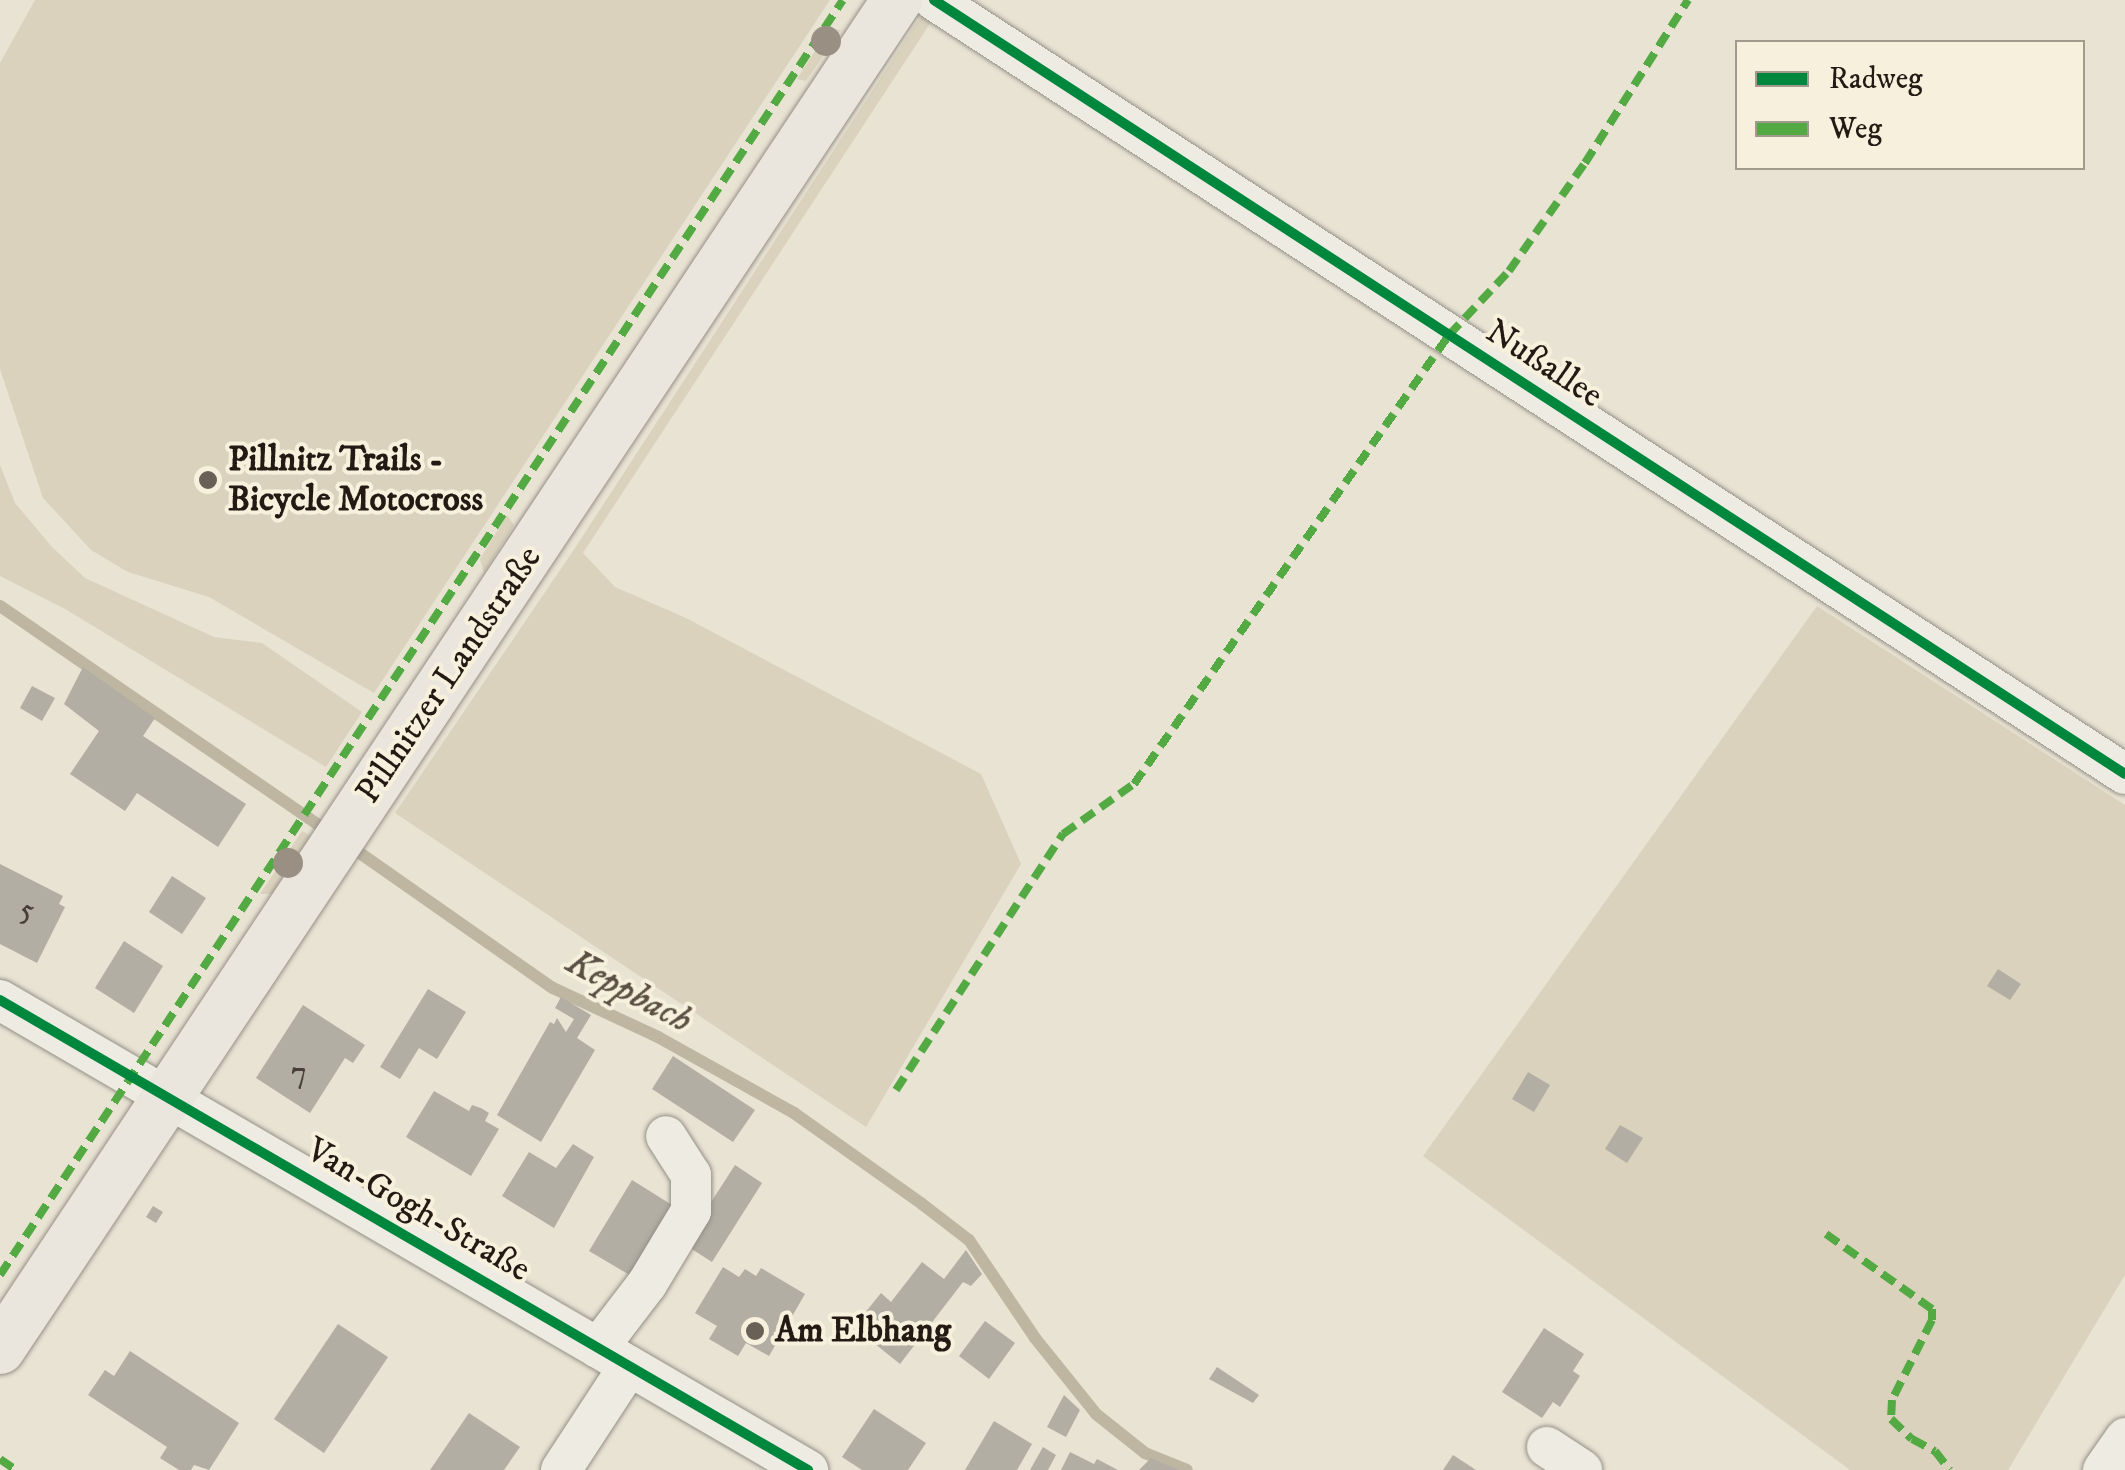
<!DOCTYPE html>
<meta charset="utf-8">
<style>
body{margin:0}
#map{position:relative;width:2125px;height:1470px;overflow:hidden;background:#e8e3d3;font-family:"IM FELL DW Pica",serif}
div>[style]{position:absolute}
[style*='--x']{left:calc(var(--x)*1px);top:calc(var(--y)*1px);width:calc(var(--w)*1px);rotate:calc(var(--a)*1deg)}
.green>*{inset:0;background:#dad2bd}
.stream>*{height:12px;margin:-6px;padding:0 6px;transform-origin:6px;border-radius:6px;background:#beb6a1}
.building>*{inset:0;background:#b2aea3}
.roads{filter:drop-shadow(0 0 2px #959087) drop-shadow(0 0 2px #959087)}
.minor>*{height:40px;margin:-20px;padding:0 20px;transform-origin:20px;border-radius:20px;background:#edebe2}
.major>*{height:50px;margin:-25px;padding:0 25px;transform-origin:25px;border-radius:25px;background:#eae6dd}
.quiet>*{height:8px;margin-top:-4px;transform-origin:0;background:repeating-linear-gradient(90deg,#53a942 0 15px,transparent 0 23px)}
.cycleway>*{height:10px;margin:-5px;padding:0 5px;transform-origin:5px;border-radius:5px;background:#00873e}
.trees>*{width:30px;height:30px;margin:-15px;border-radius:50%;background:#999083}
.dots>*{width:28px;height:28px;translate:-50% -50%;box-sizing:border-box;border:5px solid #f6f0dd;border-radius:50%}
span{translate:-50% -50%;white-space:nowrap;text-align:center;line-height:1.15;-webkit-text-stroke:8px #f6f0dd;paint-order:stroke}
.number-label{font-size:30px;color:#483e37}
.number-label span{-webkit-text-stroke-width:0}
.street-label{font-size:35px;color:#251913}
.poi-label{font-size:35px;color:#251913;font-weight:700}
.left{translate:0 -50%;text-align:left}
.water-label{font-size:38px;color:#5b5043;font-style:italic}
.legend{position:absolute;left:1735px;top:40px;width:350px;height:130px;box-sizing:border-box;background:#f6f0dd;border:2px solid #a29a8c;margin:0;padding:12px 18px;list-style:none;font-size:30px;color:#251913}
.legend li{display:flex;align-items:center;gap:20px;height:50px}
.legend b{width:50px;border:2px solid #a29a8c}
</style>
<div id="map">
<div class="green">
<i style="clip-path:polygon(35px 0,830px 0,374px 693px,209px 597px,128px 572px,91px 550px,43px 498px,0 369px,0 63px)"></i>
<i style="clip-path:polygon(928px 13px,937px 13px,583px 553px,615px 587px,686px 618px,981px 774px,1021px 864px,866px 1127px,395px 813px,575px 548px,919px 19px)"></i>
<i style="clip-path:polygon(830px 28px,841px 30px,806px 81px,797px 79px)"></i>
<i style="clip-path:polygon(0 465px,15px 503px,52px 547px,85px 578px,214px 637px,262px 643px,362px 712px,326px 767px,65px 609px,0 576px)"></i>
<i style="clip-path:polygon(507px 515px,514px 525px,484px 573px,480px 559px)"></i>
<i style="clip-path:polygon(1817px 606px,2125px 805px,2125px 1275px,2008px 1470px,1850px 1470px,1423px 1156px)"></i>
<i style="clip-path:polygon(302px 831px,311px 836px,273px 894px,260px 894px)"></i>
</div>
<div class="stream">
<i style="--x:0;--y:606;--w:401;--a:34.5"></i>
<i style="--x:347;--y:844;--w:251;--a:35"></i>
<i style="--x:553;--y:988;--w:116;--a:25"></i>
<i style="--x:658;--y:1037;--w:156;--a:29.2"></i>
<i style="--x:794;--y:1113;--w:157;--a:35.4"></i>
<i style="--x:922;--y:1204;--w:59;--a:37.5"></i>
<i style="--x:969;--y:1240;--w:118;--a:56"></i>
<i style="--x:1035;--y:1338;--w:97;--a:51.2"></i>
<i style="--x:1096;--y:1414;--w:63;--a:38.5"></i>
<i style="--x:1145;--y:1453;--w:45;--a:22"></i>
</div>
<div class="building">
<i style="clip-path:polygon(83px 667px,155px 718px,143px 736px,246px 804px,218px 847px,137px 793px,125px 811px,70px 774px,99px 731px,64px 704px)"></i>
<i style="clip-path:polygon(32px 686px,55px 698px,42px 721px,20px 708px)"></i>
<i style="clip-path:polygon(0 864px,63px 896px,59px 904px,65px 907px,37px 963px,0 944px)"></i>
<i style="clip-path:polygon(172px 876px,206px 898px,182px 934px,149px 912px)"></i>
<i style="clip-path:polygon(124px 941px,163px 966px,134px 1013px,95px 988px)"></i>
<i style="clip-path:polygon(1998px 969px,2021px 984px,2010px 1000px,1987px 986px)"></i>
<i style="clip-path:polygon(428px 989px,466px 1012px,437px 1059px,419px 1048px,400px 1079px,380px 1067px)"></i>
<i style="clip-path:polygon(561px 997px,591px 1015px,577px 1038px,595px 1050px,541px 1142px,497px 1115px,550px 1022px,554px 1024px,557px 1018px,566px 1032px,574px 1019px,555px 1008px)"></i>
<i style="clip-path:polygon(303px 1005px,365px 1045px,353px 1063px,345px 1058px,310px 1113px,256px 1078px)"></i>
<i style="clip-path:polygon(673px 1056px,755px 1110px,733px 1142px,652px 1089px)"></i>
<i style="clip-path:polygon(1528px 1072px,1550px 1085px,1534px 1112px,1512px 1099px)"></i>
<i style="clip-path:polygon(434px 1091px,469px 1111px,472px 1105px,481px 1108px,489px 1113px,485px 1121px,499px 1129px,471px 1176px,406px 1137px)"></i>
<i style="clip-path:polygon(1620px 1125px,1643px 1138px,1627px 1163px,1605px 1149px)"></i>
<i style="clip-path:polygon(573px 1144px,594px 1157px,554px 1228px,502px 1196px,529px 1152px,556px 1168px)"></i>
<i style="clip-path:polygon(735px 1165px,762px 1183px,712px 1262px,684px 1244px)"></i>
<i style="clip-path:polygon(632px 1180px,680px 1210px,638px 1280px,589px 1251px)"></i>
<i style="clip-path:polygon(153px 1206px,163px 1212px,156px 1223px,146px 1217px)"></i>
<i style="clip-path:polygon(966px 1250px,982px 1274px,971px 1286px,963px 1282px,900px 1364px,859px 1331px,869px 1318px,864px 1314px,881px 1293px,891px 1302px,922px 1262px,944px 1279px)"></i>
<i style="clip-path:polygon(723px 1267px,739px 1277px,745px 1269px,756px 1276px,761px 1268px,805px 1294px,769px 1356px,746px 1343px,738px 1356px,709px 1339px,717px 1326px,695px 1313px)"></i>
<i style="clip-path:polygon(985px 1321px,1015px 1343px,989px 1379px,959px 1356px)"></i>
<i style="clip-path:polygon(338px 1324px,388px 1357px,324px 1453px,274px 1419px)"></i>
<i style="clip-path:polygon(1544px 1328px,1584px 1354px,1573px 1371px,1580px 1376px,1560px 1407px,1553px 1402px,1542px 1418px,1502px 1392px)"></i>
<i style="clip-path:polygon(130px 1351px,239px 1423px,209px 1470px,194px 1465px,191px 1470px,179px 1470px,160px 1458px,167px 1447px,88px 1395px,105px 1370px,114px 1376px)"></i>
<i style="clip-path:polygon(1217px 1367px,1259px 1395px,1253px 1403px,1209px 1379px)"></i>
<i style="clip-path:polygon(1064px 1395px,1080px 1410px,1066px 1437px,1047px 1427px)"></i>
<i style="clip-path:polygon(874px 1409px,926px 1443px,908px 1470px,862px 1470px,842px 1457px)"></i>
<i style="clip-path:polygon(469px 1413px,520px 1447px,504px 1470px,430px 1470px)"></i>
<i style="clip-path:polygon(994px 1421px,1032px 1444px,1017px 1470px,965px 1470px)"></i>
<i style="clip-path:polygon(1043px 1447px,1056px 1455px,1048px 1470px,1030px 1470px)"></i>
<i style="clip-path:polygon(1070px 1452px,1094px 1464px,1097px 1459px,1118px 1470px,1061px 1470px)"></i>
<i style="clip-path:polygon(1453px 1455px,1476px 1470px,1443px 1470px)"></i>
<i style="clip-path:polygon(1151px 1458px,1179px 1470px,1139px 1470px)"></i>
</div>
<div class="roads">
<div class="minor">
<i style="--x:934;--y:0;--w:1420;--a:33.02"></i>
<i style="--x:0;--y:1000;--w:935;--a:30.19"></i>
<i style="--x:598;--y:1348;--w:81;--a:-52.6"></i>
<i style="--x:647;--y:1284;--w:85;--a:-58.9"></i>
<i style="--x:691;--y:1211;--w:36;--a:-90"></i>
<i style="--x:691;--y:1175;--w:46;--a:-122.7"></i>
<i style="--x:1547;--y:1447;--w:42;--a:33.3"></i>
<i style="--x:561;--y:1470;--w:124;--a:-56.8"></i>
<i style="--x:2103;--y:1470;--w:39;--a:-55"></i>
</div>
<div class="major">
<i style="--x:0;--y:1349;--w:1620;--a:-56.38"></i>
</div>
</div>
<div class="quiet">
<i style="--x:896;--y:1090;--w:306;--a:-56.9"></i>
<i style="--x:1063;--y:834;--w:87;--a:-35.2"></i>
<i style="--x:1134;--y:784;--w:548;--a:-54.95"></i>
<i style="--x:1449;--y:335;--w:88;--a:-46.8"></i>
<i style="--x:1509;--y:271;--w:132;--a:-54.9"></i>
<i style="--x:1585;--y:163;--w:193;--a:-57.7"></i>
<i style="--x:1826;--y:1234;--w:130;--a:35.3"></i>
<i style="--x:1932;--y:1309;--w:11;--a:90"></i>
<i style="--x:1932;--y:1320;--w:89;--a:116.6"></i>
<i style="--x:1892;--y:1400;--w:19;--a:93"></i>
<i style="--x:1891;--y:1419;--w:29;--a:44"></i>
<i style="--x:1912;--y:1439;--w:26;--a:28"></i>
<i style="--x:1935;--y:1451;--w:24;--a:52"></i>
<i style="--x:0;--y:1275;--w:1528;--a:-56.53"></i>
<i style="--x:0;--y:1459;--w:19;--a:35"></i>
</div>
<div class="cycleway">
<i style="--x:934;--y:0;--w:1420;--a:33.02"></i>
<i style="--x:0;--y:1000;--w:935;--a:30.19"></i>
</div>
<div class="trees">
<i style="left:826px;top:41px"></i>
<i style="left:288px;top:863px"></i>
</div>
<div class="dots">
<i style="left:208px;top:480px;background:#696056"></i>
<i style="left:755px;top:1331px;background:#696056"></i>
</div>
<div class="number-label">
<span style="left:27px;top:911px">5</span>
<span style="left:299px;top:1074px">7</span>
</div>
<div class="street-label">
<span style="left:1544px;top:364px;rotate:33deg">Nußallee</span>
<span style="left:449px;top:675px;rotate:-56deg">Pillnitzer Landstraße</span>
<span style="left:418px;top:1210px;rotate:30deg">Van-Gogh-Straße</span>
</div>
<div class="poi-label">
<span class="left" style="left:228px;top:480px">Pillnitz Trails -<br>Bicycle Motocross</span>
<span class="left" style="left:775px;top:1331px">Am Elbhang</span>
</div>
<div class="water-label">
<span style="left:629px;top:992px;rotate:28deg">Keppbach</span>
</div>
<ul class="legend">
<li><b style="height:12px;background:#00873e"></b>Radweg</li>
<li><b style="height:12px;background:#53a942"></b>Weg</li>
</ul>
</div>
